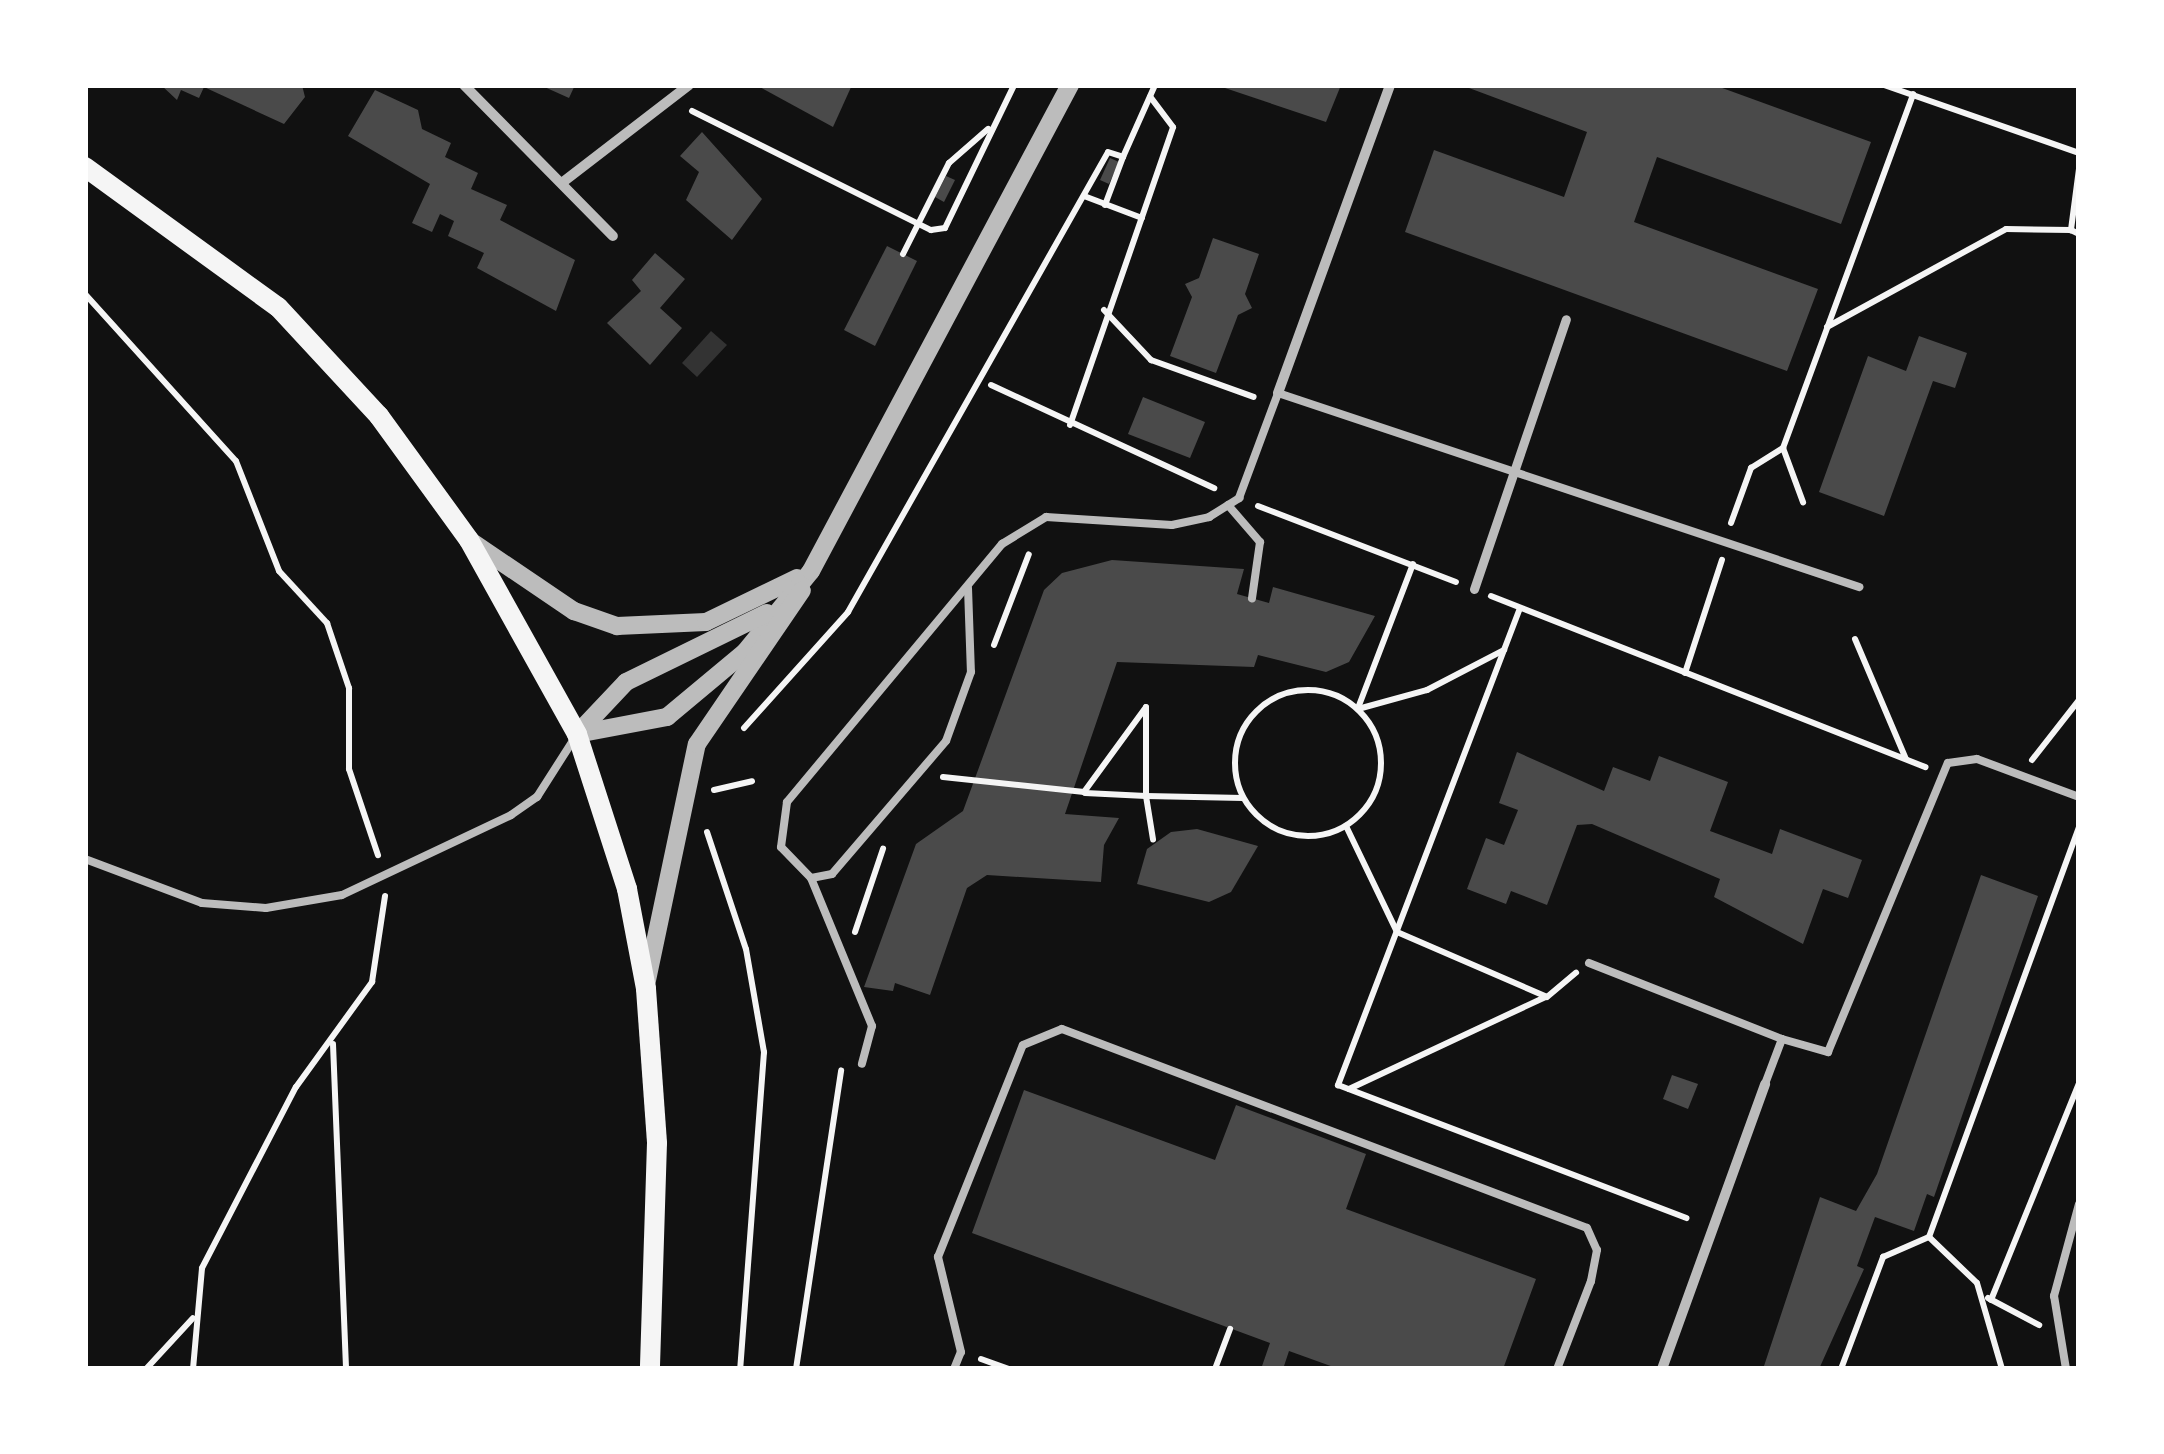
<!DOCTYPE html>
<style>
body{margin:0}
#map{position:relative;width:2164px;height:1454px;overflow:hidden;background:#111;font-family:"Times New Roman",serif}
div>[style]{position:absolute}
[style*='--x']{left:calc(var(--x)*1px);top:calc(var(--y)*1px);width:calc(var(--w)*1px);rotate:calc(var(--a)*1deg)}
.water>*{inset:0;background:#333}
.building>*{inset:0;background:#4a4a4a}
.path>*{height:6px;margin:-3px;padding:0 3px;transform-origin:3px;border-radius:3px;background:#f5f5f5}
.path>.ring{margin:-3px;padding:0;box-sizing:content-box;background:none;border:6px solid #f5f5f5;border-radius:50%}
.service>*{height:8px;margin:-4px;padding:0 4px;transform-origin:4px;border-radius:4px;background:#bcbcbc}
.pedestrian>*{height:9px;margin:-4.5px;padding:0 4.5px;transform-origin:4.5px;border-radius:4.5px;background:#bcbcbc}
.minor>*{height:10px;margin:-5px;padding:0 5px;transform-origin:5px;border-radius:5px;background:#bcbcbc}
.tertiary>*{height:18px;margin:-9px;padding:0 9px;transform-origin:9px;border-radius:9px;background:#bcbcbc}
.secondary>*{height:20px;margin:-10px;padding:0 10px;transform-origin:10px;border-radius:10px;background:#f5f5f5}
span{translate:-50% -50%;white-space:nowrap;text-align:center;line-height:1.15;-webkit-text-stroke:10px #fff;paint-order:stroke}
.frame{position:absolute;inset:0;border:88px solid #fff;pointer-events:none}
</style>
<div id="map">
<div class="water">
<i style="clip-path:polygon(711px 331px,727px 345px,697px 377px,682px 363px)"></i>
</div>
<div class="building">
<i style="clip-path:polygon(161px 85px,302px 85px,305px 97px,284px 124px,204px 87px,199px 98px,181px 90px,177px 100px)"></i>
<i style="clip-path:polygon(540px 85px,575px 85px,569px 98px)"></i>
<i style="clip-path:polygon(756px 85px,852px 85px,833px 127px)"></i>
<i style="clip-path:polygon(1216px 85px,1341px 85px,1326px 122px)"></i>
<i style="clip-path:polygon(1461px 85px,1714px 85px,1871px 142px,1841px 224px,1657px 157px,1634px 222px,1818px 289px,1787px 371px,1405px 232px,1434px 150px,1564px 197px,1587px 132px)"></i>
<i style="clip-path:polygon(375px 90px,418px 110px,422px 129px,451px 143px,445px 157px,478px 173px,471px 189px,507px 205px,500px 220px,575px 260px,556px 311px,477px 268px,484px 253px,448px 236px,454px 221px,440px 214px,432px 232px,412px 223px,430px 184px,348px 136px)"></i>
<i style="clip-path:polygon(702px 132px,762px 199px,732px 240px,686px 200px,699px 172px,680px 156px)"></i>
<i style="clip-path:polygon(1110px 158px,1119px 162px,1109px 184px,1100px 180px)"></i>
<i style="clip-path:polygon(946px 176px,955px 180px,944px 202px,935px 197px)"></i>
<i style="clip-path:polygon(1213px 238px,1259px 254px,1245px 294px,1252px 308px,1238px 315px,1216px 373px,1170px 356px,1192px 297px,1185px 284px,1199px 278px)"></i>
<i style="clip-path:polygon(887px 246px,917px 261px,875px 346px,844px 330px)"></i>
<i style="clip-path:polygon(655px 253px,685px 279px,660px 308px,682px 328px,650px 365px,607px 323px,641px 291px,632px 280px)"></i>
<i style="clip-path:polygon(1919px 336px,1967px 353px,1955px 388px,1933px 381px,1884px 516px,1819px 492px,1868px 356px,1906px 371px)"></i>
<i style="clip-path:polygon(1143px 397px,1205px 422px,1190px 458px,1128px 434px)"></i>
<i style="clip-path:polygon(1112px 560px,1244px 569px,1237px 594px,1269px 603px,1273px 587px,1375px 616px,1349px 662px,1326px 672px,1258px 655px,1254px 667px,1117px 662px,1065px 814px,1119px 818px,1104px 845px,1101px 882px,987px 875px,967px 888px,930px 995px,895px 983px,893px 991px,864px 987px,916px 844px,963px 811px,1044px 590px,1062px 573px)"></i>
<i style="clip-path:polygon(1517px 752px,1604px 791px,1613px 767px,1650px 781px,1659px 756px,1728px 782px,1710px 831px,1772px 854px,1780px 829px,1862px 860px,1848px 898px,1823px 889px,1803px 944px,1714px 897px,1720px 879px,1592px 824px,1577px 825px,1547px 905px,1511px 891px,1506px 904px,1467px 889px,1486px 838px,1504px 845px,1518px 810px,1499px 803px)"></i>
<i style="clip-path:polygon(1197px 829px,1258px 846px,1231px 892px,1209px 902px,1137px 884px,1147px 849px,1171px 832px)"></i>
<i style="clip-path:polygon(1981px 875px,2038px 896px,1934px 1197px,1927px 1194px,1914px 1231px,1875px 1217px,1857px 1266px,1864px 1269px,1819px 1369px,1763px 1369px,1820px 1197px,1856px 1211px,1877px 1174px)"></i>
<i style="clip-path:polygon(1672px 1075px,1698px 1084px,1688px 1109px,1663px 1099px)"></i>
<i style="clip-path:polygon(1024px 1090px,1215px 1160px,1236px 1105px,1366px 1154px,1346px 1209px,1536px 1279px,1503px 1369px,1339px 1369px,1289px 1351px,1283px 1369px,1261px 1369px,1270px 1343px,972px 1233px)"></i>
</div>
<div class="path">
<i style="--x:1884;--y:85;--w:207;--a:19.2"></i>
<i style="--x:692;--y:111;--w:267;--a:26.5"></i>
<i style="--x:931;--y:230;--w:14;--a:-8"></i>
<i style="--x:945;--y:228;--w:159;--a:-64.2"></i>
<i style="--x:2079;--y:169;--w:62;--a:97.5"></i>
<i style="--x:2071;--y:230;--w:9;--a:27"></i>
<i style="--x:1084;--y:196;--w:62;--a:20.8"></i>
<i style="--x:1105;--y:205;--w:51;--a:-69.4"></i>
<i style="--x:903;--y:254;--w:102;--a:-63.2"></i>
<i style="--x:949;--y:163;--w:52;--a:-41.1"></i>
<i style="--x:85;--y:294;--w:225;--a:47.9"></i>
<i style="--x:236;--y:461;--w:118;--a:68.6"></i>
<i style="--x:279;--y:571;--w:71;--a:47.3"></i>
<i style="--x:327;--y:623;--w:69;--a:71.3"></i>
<i style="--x:349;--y:688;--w:81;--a:90"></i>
<i style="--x:349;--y:769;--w:91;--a:71.4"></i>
<i style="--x:1104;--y:310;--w:69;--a:46.8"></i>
<i style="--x:1151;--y:360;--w:109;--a:19.8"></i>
<i style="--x:1827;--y:327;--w:204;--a:-28.7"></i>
<i style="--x:2006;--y:229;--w:65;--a:0.9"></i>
<i style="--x:991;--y:385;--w:246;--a:24.8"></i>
<i style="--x:1070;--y:425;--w:315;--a:-70.9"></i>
<i style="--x:1173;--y:127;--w:38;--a:-127"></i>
<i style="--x:1783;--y:448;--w:58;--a:69.7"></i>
<i style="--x:1258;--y:506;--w:212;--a:21"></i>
<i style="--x:1731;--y:523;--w:59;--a:-70"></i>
<i style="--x:1751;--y:468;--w:38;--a:-32"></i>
<i style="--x:1783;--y:448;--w:377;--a:-69.8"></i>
<i style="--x:1491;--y:596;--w:467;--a:21.5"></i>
<i style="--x:1520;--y:608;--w:511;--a:110.88"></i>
<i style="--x:1338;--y:1085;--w:373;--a:20.9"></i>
<i style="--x:1855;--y:639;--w:130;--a:67"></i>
<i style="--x:994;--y:645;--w:97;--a:-69"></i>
<i style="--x:1685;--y:673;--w:119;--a:-71.9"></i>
<i class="ring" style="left:1235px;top:690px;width:140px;height:140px"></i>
<i style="--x:1358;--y:708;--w:154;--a:-69.1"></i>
<i style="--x:1358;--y:709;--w:72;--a:-15.4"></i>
<i style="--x:1427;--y:690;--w:87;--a:-27.5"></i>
<i style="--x:744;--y:728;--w:156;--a:-48.1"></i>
<i style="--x:848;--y:612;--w:528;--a:-60.52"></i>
<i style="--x:1108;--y:152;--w:16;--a:18"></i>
<i style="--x:1123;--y:157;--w:79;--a:-66"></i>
<i style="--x:2032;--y:760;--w:76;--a:-51.9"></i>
<i style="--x:943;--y:777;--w:142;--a:6.1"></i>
<i style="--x:1084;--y:792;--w:105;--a:-53.9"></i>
<i style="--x:1146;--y:707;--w:89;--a:90"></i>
<i style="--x:1146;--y:796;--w:97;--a:1.2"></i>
<i style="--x:714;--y:790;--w:39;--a:-13"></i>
<i style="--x:1085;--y:793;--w:61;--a:2.8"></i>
<i style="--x:1146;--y:796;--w:44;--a:80.8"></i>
<i style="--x:1346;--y:826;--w:118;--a:64.3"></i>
<i style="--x:1397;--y:932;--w:163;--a:23.4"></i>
<i style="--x:1547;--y:997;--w:38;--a:-40"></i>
<i style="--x:707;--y:832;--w:123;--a:71.6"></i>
<i style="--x:746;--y:949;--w:105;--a:80.1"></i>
<i style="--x:764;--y:1052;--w:318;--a:94.3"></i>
<i style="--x:855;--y:932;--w:88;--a:-71.4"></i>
<i style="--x:333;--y:1044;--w:325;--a:87.7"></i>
<i style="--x:1349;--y:1089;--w:217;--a:-25.1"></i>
<i style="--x:1929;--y:1237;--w:66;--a:43.8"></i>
<i style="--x:1977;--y:1283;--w:90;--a:73.8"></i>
<i style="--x:1988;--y:1298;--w:58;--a:27.9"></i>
<i style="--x:1991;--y:1300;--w:234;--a:-67.9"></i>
<i style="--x:981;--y:1359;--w:29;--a:20"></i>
<i style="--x:146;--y:1369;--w:69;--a:-47.3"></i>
<i style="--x:193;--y:1369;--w:101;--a:-84.9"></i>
<i style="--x:202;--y:1268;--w:204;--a:-62.6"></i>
<i style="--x:296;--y:1087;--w:130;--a:-54.1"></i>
<i style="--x:372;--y:982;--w:87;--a:-81.4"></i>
<i style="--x:796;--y:1369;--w:302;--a:-81.4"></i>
<i style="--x:1215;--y:1369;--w:43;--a:-69.4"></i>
<i style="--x:1841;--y:1369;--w:120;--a:-69.4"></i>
<i style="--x:1883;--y:1257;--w:50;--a:-23.5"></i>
<i style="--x:1929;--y:1237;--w:436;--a:-69.9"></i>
</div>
<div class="service">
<i style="--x:1228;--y:505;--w:49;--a:49.1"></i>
<i style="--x:1260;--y:542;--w:57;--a:98.1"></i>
<i style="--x:968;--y:588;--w:84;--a:88"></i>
<i style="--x:971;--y:672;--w:73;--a:109.9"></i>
<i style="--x:946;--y:741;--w:175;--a:130.6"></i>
<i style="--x:832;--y:874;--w:21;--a:169"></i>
<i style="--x:811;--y:878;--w:43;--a:-134.1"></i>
<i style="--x:781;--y:847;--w:45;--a:-82.4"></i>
<i style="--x:787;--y:802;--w:336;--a:-50.2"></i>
<i style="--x:1002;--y:544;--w:52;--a:-31.5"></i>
<i style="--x:1046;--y:517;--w:126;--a:3.6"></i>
<i style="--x:1172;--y:525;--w:38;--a:-12"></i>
<i style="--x:1209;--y:517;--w:36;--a:-32"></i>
<i style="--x:1239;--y:498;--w:112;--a:-69.6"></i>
<i style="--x:1278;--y:393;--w:613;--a:18.46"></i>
<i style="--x:85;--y:859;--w:125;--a:20.6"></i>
<i style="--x:202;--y:903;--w:64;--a:4.5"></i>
<i style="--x:266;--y:908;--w:77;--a:-9.7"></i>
<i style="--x:342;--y:895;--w:187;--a:-25.3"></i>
<i style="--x:511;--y:815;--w:32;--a:-35"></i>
<i style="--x:537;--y:797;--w:69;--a:-57.5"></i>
<i style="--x:811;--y:878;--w:160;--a:67.6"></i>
<i style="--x:872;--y:1026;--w:39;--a:105"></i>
<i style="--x:1589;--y:963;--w:207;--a:21.5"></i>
<i style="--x:1782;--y:1039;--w:48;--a:110.7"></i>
<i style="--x:1782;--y:1039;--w:48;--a:15.8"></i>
<i style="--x:1828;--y:1052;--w:313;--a:-67.5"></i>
<i style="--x:1948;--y:763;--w:29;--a:-8"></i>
<i style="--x:1977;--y:759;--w:109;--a:20.4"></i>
<i style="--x:954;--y:1369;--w:18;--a:-68"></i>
<i style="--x:961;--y:1352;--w:98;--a:-103.6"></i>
<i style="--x:938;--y:1257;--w:228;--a:-68.2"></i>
<i style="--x:1023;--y:1045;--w:42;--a:-22.3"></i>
<i style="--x:1062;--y:1029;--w:561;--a:20.76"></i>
<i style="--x:1587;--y:1228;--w:24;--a:66"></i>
<i style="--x:1597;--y:1250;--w:32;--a:101"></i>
<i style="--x:1591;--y:1281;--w:94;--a:111.1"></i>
<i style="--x:2066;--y:1369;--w:74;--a:-99.3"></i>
<i style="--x:2054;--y:1296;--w:95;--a:-74.8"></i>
</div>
<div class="pedestrian">
<i style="--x:1474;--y:589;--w:285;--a:-71.2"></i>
</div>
<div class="minor">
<i style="--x:464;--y:85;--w:212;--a:45.4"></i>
<i style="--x:563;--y:182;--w:159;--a:-37.6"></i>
<i style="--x:1278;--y:393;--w:328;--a:-70"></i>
<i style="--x:1662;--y:1369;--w:303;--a:-70.1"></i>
</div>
<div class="tertiary">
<i style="--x:469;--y:540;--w:127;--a:34.1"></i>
<i style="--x:574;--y:611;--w:46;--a:19.2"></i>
<i style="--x:617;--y:626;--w:89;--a:-2.6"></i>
<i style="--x:706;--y:622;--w:101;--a:-25.8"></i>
<i style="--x:577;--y:734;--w:92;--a:-10.7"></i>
<i style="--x:667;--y:717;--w:102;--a:-39.8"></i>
<i style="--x:745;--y:652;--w:104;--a:-50.8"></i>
<i style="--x:811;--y:571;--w:551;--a:-61.95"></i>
<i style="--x:577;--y:734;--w:71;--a:-46.7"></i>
<i style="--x:626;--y:682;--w:157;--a:-26.1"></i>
<i style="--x:646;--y:985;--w:246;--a:-78.1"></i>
<i style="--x:697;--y:744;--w:186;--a:-55.7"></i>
</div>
<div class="secondary">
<i style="--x:85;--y:167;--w:238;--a:36"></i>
<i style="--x:278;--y:307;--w:149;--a:47.2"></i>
<i style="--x:379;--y:416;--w:153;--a:54"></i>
<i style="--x:469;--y:540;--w:222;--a:60.9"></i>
<i style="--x:577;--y:734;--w:163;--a:72.1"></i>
<i style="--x:627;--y:889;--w:102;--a:79.2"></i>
<i style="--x:646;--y:989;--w:154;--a:85.9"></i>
<i style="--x:657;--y:1143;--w:226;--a:91.8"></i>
</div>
<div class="frame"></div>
</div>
